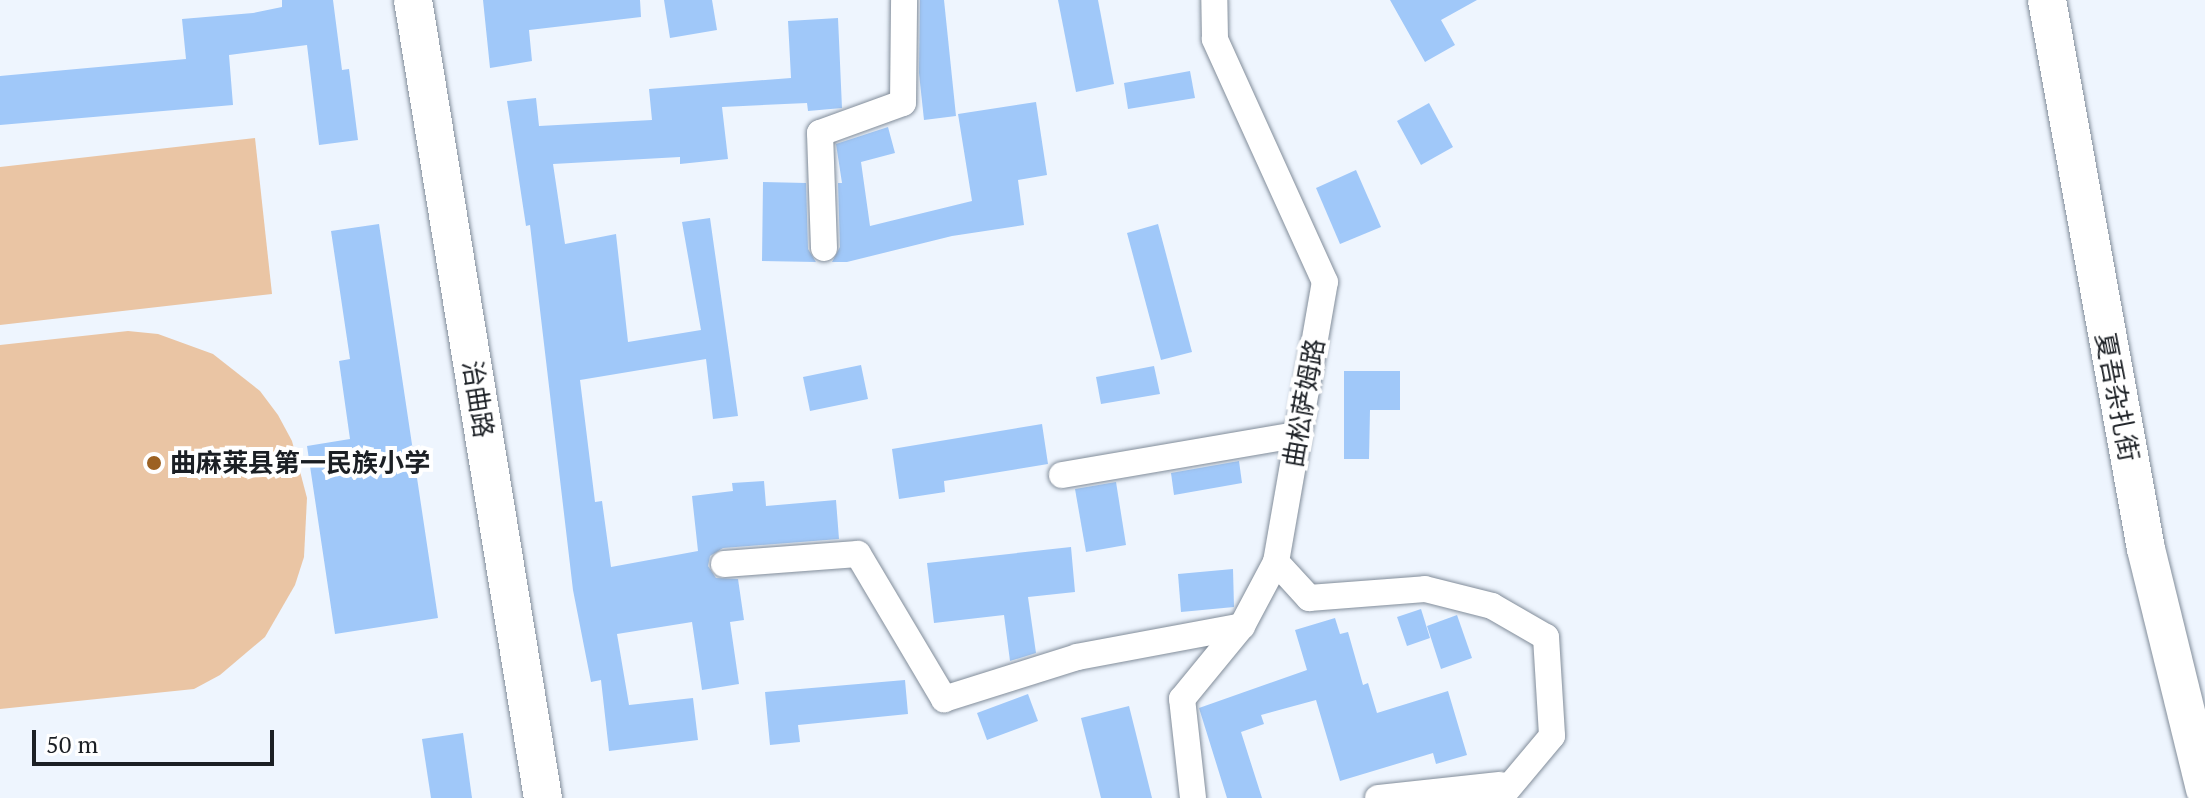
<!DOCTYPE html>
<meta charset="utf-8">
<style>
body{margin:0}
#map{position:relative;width:2205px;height:798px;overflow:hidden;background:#eef5fe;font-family:"PT Serif","Noto Sans SC",serif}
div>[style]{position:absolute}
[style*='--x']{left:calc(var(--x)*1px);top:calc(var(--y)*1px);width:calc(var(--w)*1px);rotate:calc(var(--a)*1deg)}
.green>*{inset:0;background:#eac5a4}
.building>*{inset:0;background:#a0c8f9}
.roads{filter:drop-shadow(0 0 2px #828d9a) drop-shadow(0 0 2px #828d9a)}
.minor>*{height:26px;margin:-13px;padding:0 13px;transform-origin:13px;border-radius:13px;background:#fff}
.secondary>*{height:38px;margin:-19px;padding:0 19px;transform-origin:19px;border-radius:19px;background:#fff}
.dots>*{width:22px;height:22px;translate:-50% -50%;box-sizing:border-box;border:4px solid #fff;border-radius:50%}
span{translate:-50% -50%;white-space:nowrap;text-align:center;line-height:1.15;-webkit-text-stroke:8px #fff;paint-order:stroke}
.street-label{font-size:26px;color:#1b1f24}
.poi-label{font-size:26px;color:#1b1f24;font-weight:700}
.left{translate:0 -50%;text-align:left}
.scale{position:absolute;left:32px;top:730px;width:242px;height:36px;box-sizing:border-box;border:4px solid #1b1f24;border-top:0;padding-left:10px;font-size:24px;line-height:28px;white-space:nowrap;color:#1b1f24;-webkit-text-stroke:6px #fff;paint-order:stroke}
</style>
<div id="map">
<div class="green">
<i style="clip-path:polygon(255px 138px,272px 294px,0 325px,0 167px)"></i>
<i style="clip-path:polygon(128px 331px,158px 334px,213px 354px,260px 391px,278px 415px,292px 441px,307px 498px,304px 557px,295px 585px,265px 637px,220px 675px,194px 689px,0 709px,0 345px)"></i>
</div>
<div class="building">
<i style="clip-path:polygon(282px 0,333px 0,342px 70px,349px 69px,358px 140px,319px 145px,307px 45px,229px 55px,233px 105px,0 125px,0 76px,186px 59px,182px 19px,253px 13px,282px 7px)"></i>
<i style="clip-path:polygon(483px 0,640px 0,641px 17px,529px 30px,532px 61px,490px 68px)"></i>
<i style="clip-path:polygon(664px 0,712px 0,717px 30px,670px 38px)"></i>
<i style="clip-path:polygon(920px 0,944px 0,956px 116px,924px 120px,919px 73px)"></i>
<i style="clip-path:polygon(1058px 0,1098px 0,1114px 84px,1076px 92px)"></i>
<i style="clip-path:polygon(1390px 0,1477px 0,1441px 20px,1455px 45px,1425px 62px)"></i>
<i style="clip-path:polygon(838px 18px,842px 108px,808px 111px,807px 103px,722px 107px,728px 159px,680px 164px,680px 157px,553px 164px,565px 244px,616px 234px,628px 342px,701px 330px,682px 222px,710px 218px,738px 416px,713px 419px,706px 359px,580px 380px,595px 502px,602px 501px,611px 567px,698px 551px,692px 496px,733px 491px,732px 483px,764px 481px,766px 506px,836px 500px,839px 539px,723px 548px,710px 556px,708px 566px,716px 578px,738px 579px,744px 620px,730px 622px,739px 684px,702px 690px,692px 622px,617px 634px,629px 705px,693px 698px,698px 740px,609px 751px,601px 680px,591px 682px,573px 590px,530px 225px,526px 226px,507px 101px,536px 98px,539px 126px,652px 120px,649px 89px,791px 78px,788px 21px)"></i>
<i style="clip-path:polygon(1190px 71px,1195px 98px,1128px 109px,1124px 83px)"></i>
<i style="clip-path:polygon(1036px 102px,1047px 175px,1018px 180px,1024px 225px,952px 236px,847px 262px,832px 262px,840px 247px,838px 183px,842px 183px,836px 144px,888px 127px,895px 153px,861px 162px,870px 226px,972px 201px,958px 114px)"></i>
<i style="clip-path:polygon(1429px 103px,1453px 147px,1421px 165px,1397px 121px)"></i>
<i style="clip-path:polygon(1356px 170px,1381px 227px,1340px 244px,1316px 188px)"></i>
<i style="clip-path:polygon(763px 182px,806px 183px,808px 249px,816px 262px,762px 261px)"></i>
<i style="clip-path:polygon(379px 224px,438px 618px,335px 634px,307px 446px,350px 439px,339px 361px,350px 359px,331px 231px)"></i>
<i style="clip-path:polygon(1158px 224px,1192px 352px,1161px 360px,1127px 233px)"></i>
<i style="clip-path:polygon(861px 365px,868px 399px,810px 411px,803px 377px)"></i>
<i style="clip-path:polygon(1154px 366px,1160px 394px,1101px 404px,1096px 377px)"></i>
<i style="clip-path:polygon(1344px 371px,1400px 371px,1400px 410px,1370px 410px,1369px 459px,1344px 459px)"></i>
<i style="clip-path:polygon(1042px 424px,1048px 464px,944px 481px,945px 492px,899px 499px,892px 449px)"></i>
<i style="clip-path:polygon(1239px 461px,1242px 483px,1174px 495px,1171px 473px)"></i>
<i style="clip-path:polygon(1116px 482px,1126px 545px,1086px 552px,1075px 489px)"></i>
<i style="clip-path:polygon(1071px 547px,1075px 592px,1028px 597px,1036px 653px,1010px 661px,1004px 615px,934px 623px,927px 563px)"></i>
<i style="clip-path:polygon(1233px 569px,1234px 607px,1181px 612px,1178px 574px)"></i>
<i style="clip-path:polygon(1421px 609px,1430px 638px,1407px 646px,1397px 617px)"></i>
<i style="clip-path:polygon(1457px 615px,1472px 658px,1441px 669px,1427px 626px)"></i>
<i style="clip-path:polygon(1335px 618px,1340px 634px,1348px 632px,1363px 685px,1368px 683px,1377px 713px,1448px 691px,1467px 755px,1436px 764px,1433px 753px,1340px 781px,1316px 700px,1261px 715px,1264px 724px,1241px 732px,1262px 798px,1227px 798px,1199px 708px,1307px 670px,1295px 630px)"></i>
<i style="clip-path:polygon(905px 680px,908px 714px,798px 725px,800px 742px,770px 745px,765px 692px)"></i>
<i style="clip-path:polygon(1028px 694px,1038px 721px,987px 740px,977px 713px)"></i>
<i style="clip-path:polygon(1129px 706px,1152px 798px,1101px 798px,1081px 718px)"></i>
<i style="clip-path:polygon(463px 733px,472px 798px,431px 798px,422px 739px)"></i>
</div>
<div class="roads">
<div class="minor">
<i style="--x:824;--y:248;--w:115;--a:-92"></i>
<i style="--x:820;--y:133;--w:88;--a:-19.9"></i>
<i style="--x:903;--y:103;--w:103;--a:-89.4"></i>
<i style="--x:1062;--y:475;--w:230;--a:-9.7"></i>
<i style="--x:1276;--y:562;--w:49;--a:47.5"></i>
<i style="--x:1309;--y:598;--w:116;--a:-4.4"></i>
<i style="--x:1425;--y:589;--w:69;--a:14.2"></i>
<i style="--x:1492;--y:606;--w:62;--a:29.9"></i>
<i style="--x:1546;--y:637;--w:99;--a:86.5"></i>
<i style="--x:1552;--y:736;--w:81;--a:130"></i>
<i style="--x:724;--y:564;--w:134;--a:-4.3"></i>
<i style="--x:858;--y:554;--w:169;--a:59.3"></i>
<i style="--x:944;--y:699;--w:139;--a:-17.5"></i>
<i style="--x:1077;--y:657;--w:168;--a:-10.6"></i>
<i style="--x:1193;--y:798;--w:100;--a:-96.3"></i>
<i style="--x:1182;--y:699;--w:94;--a:-50.6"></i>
<i style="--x:1242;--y:626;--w:72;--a:-62"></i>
<i style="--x:1276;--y:562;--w:284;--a:-80.1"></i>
<i style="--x:1325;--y:282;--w:267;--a:-114.4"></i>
<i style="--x:1215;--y:39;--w:39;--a:-91"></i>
<i style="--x:1378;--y:798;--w:123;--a:-6.1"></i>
</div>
<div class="secondary">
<i style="--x:413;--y:0;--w:809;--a:80.75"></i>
<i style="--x:2047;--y:0;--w:558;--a:79.78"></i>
<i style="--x:2146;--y:549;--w:248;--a:76.2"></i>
</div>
</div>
<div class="dots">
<i style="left:154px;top:463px;background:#9c6122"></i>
</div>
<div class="street-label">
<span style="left:2117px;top:397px;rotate:79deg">夏吾杂扎街</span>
<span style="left:478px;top:399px;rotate:81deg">治曲路</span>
<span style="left:1304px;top:403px;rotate:-80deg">曲松萨姆路</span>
</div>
<div class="poi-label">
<span class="left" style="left:170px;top:463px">曲麻莱县第一民族小学</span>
</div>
<div class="scale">50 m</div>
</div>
